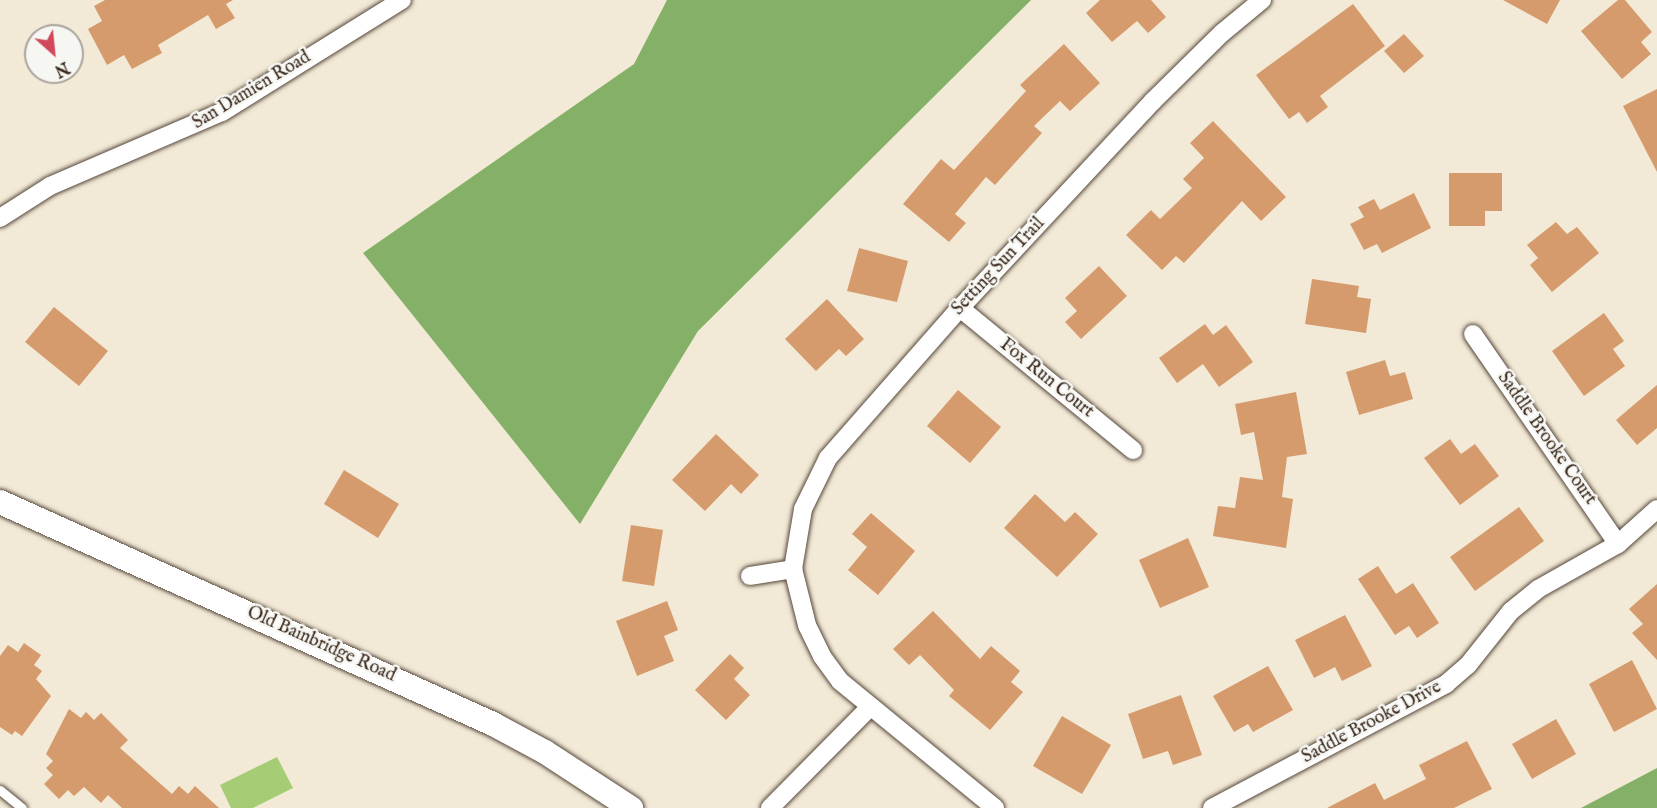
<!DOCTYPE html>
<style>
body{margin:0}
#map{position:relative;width:1657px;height:808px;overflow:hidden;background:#f2ead7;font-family:"IM FELL English",serif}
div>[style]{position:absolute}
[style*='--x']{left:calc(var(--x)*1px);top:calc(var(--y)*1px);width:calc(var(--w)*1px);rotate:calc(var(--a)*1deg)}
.green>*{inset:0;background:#a6cc76}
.forest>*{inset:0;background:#84b067}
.building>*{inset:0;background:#d69b6d}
.roads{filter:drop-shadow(0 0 2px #56473a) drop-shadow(0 0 2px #56473a)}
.lane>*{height:9px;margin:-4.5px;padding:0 4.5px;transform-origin:4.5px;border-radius:4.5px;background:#fff}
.street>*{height:18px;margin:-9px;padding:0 9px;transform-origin:9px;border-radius:9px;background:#fff}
.secondary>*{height:24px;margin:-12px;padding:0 12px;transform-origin:12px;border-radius:12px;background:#fff}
span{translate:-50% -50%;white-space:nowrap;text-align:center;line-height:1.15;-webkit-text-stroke:5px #f6f6f2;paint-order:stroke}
.street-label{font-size:18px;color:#3b2a1e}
.north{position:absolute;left:24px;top:24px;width:60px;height:60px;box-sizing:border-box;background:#f6f6f2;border:2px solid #aba49d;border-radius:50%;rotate:153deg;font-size:16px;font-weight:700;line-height:24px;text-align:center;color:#3b2a1e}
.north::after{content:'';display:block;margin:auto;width:21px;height:27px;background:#d1495b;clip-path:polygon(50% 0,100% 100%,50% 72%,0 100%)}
</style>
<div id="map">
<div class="green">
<i style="clip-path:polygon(277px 757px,293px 788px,253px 808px,231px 808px,220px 785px)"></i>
</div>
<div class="forest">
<i style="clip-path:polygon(667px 0,1031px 0,698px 331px,580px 524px,363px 253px,634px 64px)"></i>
<i style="clip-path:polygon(1657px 768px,1657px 808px,1581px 808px)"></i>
</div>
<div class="building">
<i style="clip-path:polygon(105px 0,233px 0,226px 4px,235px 18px,216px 29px,208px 15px,158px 45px,162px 53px,132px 69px,124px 55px,107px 65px,88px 29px,102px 21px,94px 6px)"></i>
<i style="clip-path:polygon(1100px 0,1151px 0,1166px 17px,1148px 33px,1137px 21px,1112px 42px,1086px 13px)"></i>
<i style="clip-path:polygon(1503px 0,1560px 0,1547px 24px)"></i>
<i style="clip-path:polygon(1618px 0,1625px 0,1652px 32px,1641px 42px,1651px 54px,1622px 79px,1581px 31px)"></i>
<i style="clip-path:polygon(1353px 4px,1385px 46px,1320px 96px,1328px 107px,1307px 123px,1299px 112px,1289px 119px,1256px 75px)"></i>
<i style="clip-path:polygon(1404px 34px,1424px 56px,1404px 73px,1384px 51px)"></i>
<i style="clip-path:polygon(1064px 44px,1100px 83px,1070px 111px,1060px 101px,1034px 126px,1042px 133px,995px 185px,986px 177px,955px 214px,966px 223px,949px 242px,903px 204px,941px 159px,954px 170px,1026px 91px,1020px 85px)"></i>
<i style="clip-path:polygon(1657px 89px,1657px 172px,1623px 106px)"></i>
<i style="clip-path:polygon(1213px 121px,1286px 197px,1261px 221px,1242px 201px,1184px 263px,1176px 256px,1162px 270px,1126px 235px,1151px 210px,1160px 219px,1192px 188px,1183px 179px,1204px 158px,1190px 143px)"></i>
<i style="clip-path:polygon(1449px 173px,1502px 173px,1502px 211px,1485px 211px,1485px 226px,1449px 226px)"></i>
<i style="clip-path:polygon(1414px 193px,1431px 228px,1382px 253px,1377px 244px,1364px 250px,1350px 224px,1364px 217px,1358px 207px,1374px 199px,1380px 210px)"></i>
<i style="clip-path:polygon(1556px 222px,1567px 234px,1577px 227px,1599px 253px,1552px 292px,1530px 265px,1538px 258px,1527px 245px)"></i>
<i style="clip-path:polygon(859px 248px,908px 261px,897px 302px,847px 291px)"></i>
<i style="clip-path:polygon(1099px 266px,1127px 296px,1081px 339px,1065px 322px,1077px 311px,1065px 298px)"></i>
<i style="clip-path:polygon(1312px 279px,1359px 286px,1357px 297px,1371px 299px,1366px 333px,1305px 324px)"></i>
<i style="clip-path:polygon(827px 299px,864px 339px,846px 356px,839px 349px,816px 371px,785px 339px)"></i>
<i style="clip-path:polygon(54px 307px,108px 351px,79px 386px,25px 342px)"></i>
<i style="clip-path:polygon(1604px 313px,1624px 341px,1613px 349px,1625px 366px,1584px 396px,1552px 351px)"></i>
<i style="clip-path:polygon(1205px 324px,1213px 335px,1226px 325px,1253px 362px,1219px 387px,1203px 364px,1177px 383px,1159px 358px)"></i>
<i style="clip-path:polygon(1385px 360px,1390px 376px,1405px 372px,1413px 399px,1359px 415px,1346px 372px)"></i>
<i style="clip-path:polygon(1657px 385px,1657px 428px,1637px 445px,1616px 420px)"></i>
<i style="clip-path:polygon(958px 390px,1001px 427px,970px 463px,927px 426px)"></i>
<i style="clip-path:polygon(1296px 392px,1307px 454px,1287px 457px,1282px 497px,1293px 499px,1286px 548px,1213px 536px,1218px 506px,1235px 508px,1240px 477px,1263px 480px,1254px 432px,1241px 435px,1235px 404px)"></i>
<i style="clip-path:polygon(716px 434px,759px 475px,741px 494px,731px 484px,705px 511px,672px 480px)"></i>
<i style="clip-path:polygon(1450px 439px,1461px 454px,1475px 444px,1499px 476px,1460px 505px,1424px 458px)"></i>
<i style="clip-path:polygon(344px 470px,399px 504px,378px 538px,324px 504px)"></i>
<i style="clip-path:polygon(1035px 494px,1065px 522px,1075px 512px,1098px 534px,1057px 577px,1004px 528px)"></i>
<i style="clip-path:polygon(1519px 507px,1544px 541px,1475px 591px,1450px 557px)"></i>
<i style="clip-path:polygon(871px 513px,915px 551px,878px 595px,848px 570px,867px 547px,852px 534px)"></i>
<i style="clip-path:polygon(631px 525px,663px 530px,654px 586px,622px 581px)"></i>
<i style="clip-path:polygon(1188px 538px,1209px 587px,1160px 608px,1139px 560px)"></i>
<i style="clip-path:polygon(1378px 566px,1396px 594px,1413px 583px,1439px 623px,1417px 638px,1409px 626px,1395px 635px,1358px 579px)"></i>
<i style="clip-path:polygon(1657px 584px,1657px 660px,1632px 633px,1643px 624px,1629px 609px)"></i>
<i style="clip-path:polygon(667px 601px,678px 630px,664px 636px,674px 661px,637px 676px,616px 621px)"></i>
<i style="clip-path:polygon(933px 611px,980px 659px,991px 646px,1020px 671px,1011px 682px,1023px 692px,990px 730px,949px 696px,954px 690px,920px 655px,909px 665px,893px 649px)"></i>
<i style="clip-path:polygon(1345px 615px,1372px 666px,1342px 681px,1335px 667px,1314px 678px,1295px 640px)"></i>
<i style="clip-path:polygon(24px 643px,41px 655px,34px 665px,42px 671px,36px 679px,51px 696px,22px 736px,15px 731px,12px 735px,0 727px,0 656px,8px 645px,18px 652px)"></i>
<i style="clip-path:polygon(730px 654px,744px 668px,734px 679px,750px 695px,726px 720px,695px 690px)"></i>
<i style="clip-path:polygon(1632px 660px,1657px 709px,1614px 732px,1589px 684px)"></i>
<i style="clip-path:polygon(1268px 666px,1293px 710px,1253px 732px,1248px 724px,1234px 732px,1213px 696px)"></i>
<i style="clip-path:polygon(1181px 695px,1202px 755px,1173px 765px,1168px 751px,1143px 759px,1128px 714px)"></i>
<i style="clip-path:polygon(69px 709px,81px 718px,86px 712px,94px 720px,101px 713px,128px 740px,120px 748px,172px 794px,179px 786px,188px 794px,195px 786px,219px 808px,122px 808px,108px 795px,101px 803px,84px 787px,74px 796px,68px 790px,59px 799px,44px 784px,53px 775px,46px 768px,53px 761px,46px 754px)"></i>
<i style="clip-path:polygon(1062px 716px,1111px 745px,1082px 794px,1033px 766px)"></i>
<i style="clip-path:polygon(1556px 719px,1576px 754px,1532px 779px,1512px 744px)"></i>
<i style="clip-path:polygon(1467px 741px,1492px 789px,1454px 808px,1327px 808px,1375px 783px,1384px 800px,1426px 779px,1419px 765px)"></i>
</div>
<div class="roads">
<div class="lane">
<i style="--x:0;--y:790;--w:28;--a:39"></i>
</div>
<div class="street">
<i style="--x:0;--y:218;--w:59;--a:-32.6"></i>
<i style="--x:50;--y:186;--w:187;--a:-23.3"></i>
<i style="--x:222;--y:112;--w:212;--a:-31.9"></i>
<i style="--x:960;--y:308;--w:224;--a:39.4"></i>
<i style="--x:1473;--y:334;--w:255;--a:55.4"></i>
<i style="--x:750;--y:576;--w:44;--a:-9.2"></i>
<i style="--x:770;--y:808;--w:142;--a:-45.3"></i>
<i style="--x:995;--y:808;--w:200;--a:-140.7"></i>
<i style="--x:840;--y:681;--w:31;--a:-126"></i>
<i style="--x:822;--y:656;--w:34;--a:-116"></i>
<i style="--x:807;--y:625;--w:58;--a:-104"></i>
<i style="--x:793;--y:569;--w:61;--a:-80.5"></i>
<i style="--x:803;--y:509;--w:57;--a:-63.9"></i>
<i style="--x:828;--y:458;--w:200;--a:-48.7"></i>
<i style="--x:960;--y:308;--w:282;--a:-47"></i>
<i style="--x:1152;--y:102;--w:98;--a:-44.6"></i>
<i style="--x:1222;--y:33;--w:52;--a:-39.5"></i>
<i style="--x:1212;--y:808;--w:265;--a:-27.9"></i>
<i style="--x:1446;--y:684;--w:29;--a:-41"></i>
<i style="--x:1468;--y:665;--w:69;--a:-51.5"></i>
<i style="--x:1511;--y:611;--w:35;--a:-39"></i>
<i style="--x:1538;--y:589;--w:92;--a:-29.4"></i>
<i style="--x:1618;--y:544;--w:52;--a:-41.9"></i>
</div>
<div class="secondary">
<i style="--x:0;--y:502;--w:541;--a:24.24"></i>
<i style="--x:493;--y:724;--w:59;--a:28.3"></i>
<i style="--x:545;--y:752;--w:103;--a:33.1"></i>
</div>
</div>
<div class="street-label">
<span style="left:252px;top:91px;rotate:-31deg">San Damien Road</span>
<span style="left:999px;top:267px;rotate:-47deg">Setting Sun Trail</span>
<span style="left:1046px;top:379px;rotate:39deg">Fox Run Court</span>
<span style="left:1546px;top:439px;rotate:55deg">Saddle Brooke Court</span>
<span style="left:321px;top:645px;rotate:24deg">Old Bainbridge Road</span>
<span style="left:1372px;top:723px;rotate:-28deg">Saddle Brooke Drive</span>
</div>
<div class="north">N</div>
</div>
